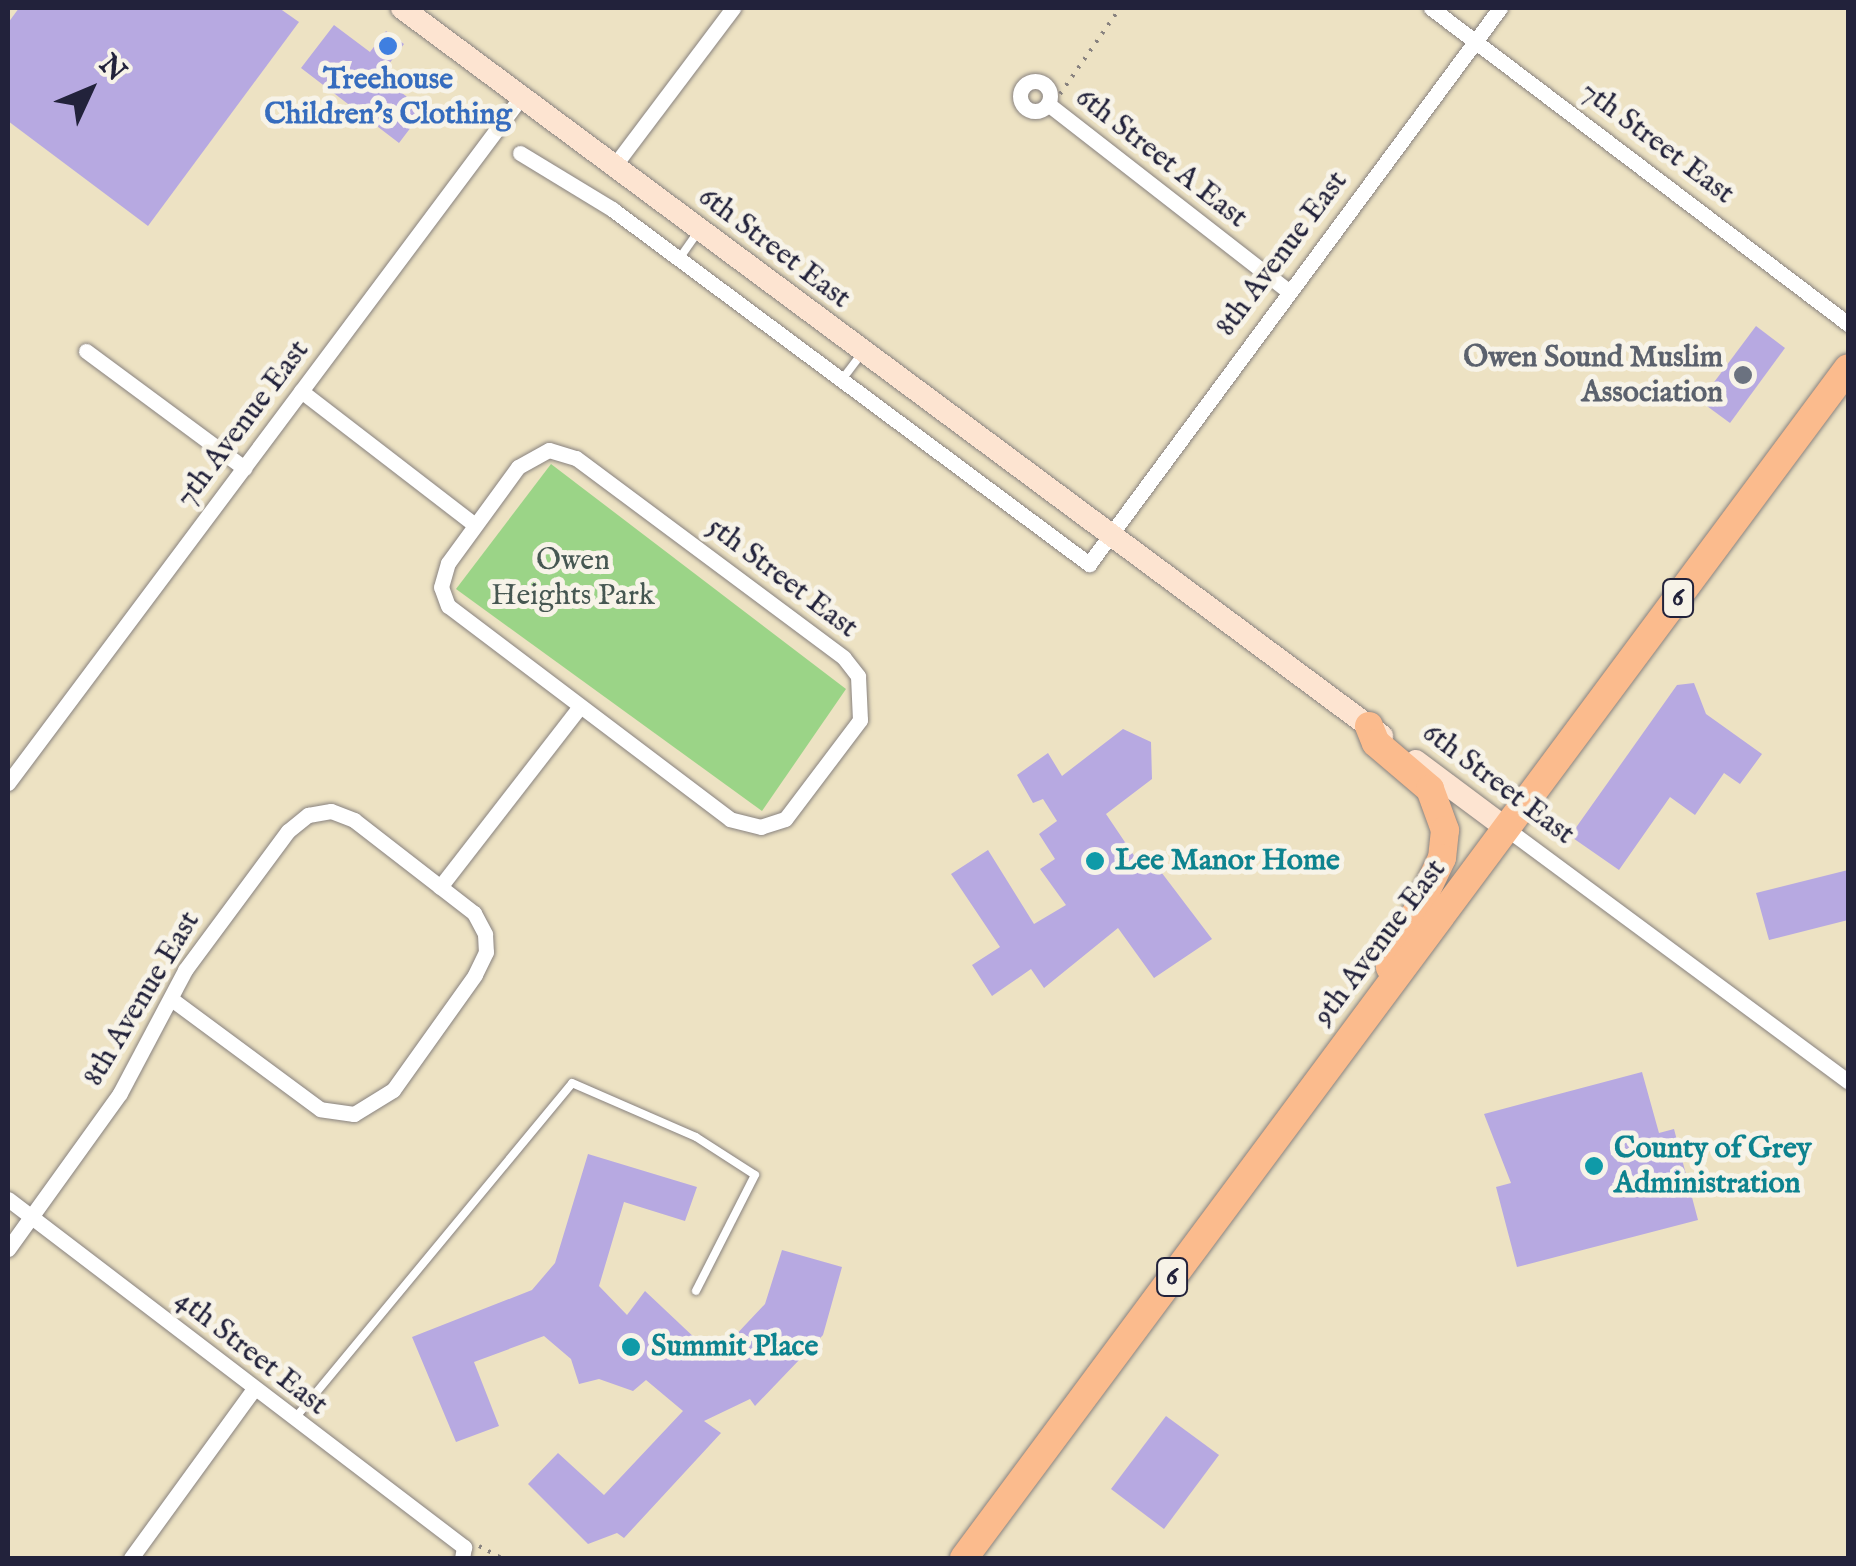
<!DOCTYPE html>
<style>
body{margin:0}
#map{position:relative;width:1856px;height:1566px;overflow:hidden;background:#ede2c3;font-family:"IM FELL English",serif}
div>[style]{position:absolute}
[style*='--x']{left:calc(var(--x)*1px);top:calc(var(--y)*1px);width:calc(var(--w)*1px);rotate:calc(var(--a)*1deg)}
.green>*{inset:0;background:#9bd487}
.building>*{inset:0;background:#b7a9e1}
.path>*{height:4px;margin-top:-2px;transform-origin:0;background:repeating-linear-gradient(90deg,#88827f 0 2.5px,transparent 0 10.5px)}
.roads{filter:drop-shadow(0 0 2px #88827f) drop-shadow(0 0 2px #88827f)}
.service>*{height:8px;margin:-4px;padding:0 4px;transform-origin:4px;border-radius:4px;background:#fff}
.minor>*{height:15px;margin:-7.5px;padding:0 7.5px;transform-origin:7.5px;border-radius:7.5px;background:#fff}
.minor>.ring{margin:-7.5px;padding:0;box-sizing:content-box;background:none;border:15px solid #fff;border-radius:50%}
.secondary>*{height:22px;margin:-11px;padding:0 11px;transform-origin:11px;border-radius:11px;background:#fde4d1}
.trunk>*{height:28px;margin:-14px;padding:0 14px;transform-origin:14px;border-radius:14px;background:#fbbb8d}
.dots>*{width:28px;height:28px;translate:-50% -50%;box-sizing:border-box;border:5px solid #f7f3e8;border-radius:50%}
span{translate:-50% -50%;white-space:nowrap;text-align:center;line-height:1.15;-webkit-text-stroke:10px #f7f3e8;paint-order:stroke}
.shield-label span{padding:2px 8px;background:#f7f3e8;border:2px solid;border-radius:8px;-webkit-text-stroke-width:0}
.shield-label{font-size:28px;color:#22223b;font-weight:700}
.shop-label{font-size:30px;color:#366cbe;font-weight:700}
.street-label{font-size:30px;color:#22223b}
.worship-label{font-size:30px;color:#5b616d;font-weight:700}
.right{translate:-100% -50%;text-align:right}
.park-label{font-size:30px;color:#465752}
.culture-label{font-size:30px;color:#0d838f;font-weight:700}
.left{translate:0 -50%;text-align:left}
.frame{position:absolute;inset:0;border:10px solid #22223b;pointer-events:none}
.north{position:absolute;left:40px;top:40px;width:100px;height:100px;-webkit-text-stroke:8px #f7f3e8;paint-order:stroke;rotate:46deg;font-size:28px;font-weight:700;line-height:40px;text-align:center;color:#22223b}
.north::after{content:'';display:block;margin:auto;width:35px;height:45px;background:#22223b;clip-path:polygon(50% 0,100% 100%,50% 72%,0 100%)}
</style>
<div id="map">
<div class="green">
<i style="clip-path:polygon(551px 464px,846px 689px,762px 811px,456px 589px)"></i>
</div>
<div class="building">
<i style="clip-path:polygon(19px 8px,279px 8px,299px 22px,148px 226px,8px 121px,8px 23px)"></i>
<i style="clip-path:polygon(334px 25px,370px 52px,386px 31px,404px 44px,380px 76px,424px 110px,399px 143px,301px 68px)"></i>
<i style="clip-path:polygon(1756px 326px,1785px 348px,1730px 423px,1700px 401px)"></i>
<i style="clip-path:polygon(1694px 683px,1706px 714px,1762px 754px,1740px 784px,1724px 773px,1695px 815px,1670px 797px,1619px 870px,1570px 836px,1677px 685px)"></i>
<i style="clip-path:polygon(1123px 729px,1151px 742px,1152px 779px,1106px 814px,1139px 863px,1149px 856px,1212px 939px,1154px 978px,1118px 928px,1044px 988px,1031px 969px,992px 996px,972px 965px,1000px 947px,951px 874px,988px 850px,1034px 924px,1066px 905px,1040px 869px,1055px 859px,1039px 834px,1057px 821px,1043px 799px,1033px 803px,1017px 775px,1048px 753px,1062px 776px)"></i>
<i style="clip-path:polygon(1848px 870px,1848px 920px,1769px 940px,1756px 893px)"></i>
<i style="clip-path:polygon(1642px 1072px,1659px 1133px,1674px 1129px,1698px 1220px,1517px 1267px,1496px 1187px,1511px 1183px,1484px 1114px)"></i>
<i style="clip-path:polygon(588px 1154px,697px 1187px,685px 1221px,624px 1202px,599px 1286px,627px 1315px,645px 1291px,715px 1357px,765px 1304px,782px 1250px,842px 1267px,823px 1335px,755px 1406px,750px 1399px,704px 1421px,721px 1433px,624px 1538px,617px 1533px,588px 1544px,528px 1484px,558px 1453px,604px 1495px,683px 1411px,646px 1380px,633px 1391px,599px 1379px,579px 1384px,571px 1359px,544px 1336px,474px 1362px,499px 1426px,456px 1442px,412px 1337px,532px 1290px,555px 1263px)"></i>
<i style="clip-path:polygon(1166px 1416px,1219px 1455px,1164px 1529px,1111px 1489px)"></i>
</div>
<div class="path">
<i style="--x:1060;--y:94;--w:105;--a:-55.1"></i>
<i style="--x:479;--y:1546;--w:26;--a:28"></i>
</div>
<div class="roads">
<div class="service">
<i style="--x:679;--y:259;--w:35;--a:-55"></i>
<i style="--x:841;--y:381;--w:35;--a:-53"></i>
<i style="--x:296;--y:1417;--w:433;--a:-50.4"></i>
<i style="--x:572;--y:1083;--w:135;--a:23.5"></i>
<i style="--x:696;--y:1137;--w:70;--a:32.8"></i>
<i style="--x:755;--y:1175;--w:130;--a:117"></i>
</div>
<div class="minor">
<i style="--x:1431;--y:8;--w:523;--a:37.15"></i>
<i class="ring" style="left:1020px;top:81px;width:15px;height:15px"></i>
<i style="--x:1048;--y:104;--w:304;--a:37.9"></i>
<i style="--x:520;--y:153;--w:108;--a:31.3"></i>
<i style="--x:612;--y:209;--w:595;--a:36.66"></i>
<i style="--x:1089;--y:564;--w:691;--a:-53.53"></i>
<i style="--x:614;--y:166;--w:198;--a:-53"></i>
<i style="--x:86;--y:351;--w:197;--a:36.5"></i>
<i style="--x:301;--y:391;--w:218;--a:37.6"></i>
<i style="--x:549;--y:450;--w:28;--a:17"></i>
<i style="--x:576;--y:458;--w:334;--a:36.7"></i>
<i style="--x:844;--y:658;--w:23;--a:52"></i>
<i style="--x:858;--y:676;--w:44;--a:87.4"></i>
<i style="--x:860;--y:720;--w:124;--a:127.1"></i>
<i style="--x:785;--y:819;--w:25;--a:162"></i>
<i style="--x:761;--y:827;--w:32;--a:-166"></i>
<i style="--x:730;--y:819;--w:353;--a:-142.9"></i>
<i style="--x:448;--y:606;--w:20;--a:-110"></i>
<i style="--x:441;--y:587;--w:25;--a:-74"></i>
<i style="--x:448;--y:563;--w:119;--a:-53.9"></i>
<i style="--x:518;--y:467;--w:35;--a:-29"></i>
<i style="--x:8;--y:783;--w:857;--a:-53.21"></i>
<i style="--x:1507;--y:829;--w:424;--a:36.5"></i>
<i style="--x:440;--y:887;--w:227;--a:-52.2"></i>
<i style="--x:8;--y:1199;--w:574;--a:37.35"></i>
<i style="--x:464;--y:1547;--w:11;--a:100"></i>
<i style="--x:8;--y:1249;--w:192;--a:-54.3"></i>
<i style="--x:120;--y:1093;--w:139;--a:-62.1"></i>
<i style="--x:185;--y:970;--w:173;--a:-53.5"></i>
<i style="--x:288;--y:831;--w:26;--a:-39"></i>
<i style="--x:308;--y:815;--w:23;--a:-10"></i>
<i style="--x:331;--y:811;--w:25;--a:21"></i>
<i style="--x:354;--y:820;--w:152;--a:37.8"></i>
<i style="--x:474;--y:913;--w:24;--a:62"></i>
<i style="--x:485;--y:934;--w:18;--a:87"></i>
<i style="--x:486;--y:952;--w:25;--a:116"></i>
<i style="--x:475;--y:975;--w:141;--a:125.5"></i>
<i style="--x:393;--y:1090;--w:46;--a:148.4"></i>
<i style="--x:354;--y:1114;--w:34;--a:-172"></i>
<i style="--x:320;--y:1109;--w:182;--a:-143.5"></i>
<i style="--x:131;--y:1558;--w:208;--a:-54"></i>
</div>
<div class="secondary">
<i style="--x:402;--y:8;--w:1221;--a:36.61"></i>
<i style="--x:1416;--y:761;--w:114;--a:36.8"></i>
</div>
<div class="trunk">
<i style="--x:1369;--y:726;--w:18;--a:68"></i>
<i style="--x:1376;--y:743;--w:71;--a:40.4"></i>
<i style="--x:1430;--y:789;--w:44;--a:69.9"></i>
<i style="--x:1445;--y:830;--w:28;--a:96"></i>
<i style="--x:1442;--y:858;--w:121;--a:115.5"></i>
<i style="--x:964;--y:1558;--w:1482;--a:-53.39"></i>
</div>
</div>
<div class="dots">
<i style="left:388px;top:46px;background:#3f7fe0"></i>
<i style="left:1743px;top:375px;background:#6b7280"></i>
<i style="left:1095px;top:861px;background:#0f9aa8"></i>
<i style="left:1594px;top:1166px;background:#0f9aa8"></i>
<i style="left:631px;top:1347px;background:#0f9aa8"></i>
</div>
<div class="shield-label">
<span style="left:1678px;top:598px">6</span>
<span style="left:1172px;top:1277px">6</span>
</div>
<div class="shop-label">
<span style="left:388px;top:97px">Treehouse<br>Children's Clothing</span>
</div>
<div class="street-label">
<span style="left:1657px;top:143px;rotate:37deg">7th Street East</span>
<span style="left:1161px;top:158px;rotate:38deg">6th Street A East</span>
<span style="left:774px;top:248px;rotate:37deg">6th Street East</span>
<span style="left:1282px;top:254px;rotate:-53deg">8th Avenue East</span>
<span style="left:243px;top:424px;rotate:-53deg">7th Avenue East</span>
<span style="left:782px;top:578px;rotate:37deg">5th Street East</span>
<span style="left:1498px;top:784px;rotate:37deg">6th Street East</span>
<span style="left:1380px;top:943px;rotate:-53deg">9th Avenue East</span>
<span style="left:142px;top:999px;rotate:-59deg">8th Avenue East</span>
<span style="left:251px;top:1353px;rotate:38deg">4th Street East</span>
</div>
<div class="worship-label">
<span class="right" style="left:1723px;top:375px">Owen Sound Muslim<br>Association</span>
</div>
<div class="park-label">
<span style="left:573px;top:578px">Owen<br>Heights Park</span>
</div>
<div class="culture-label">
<span class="left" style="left:1115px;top:861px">Lee Manor Home</span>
<span class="left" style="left:1614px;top:1166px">County of Grey<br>Administration</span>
<span class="left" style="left:651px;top:1347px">Summit Place</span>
</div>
<div class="frame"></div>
<div class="north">N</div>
</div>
